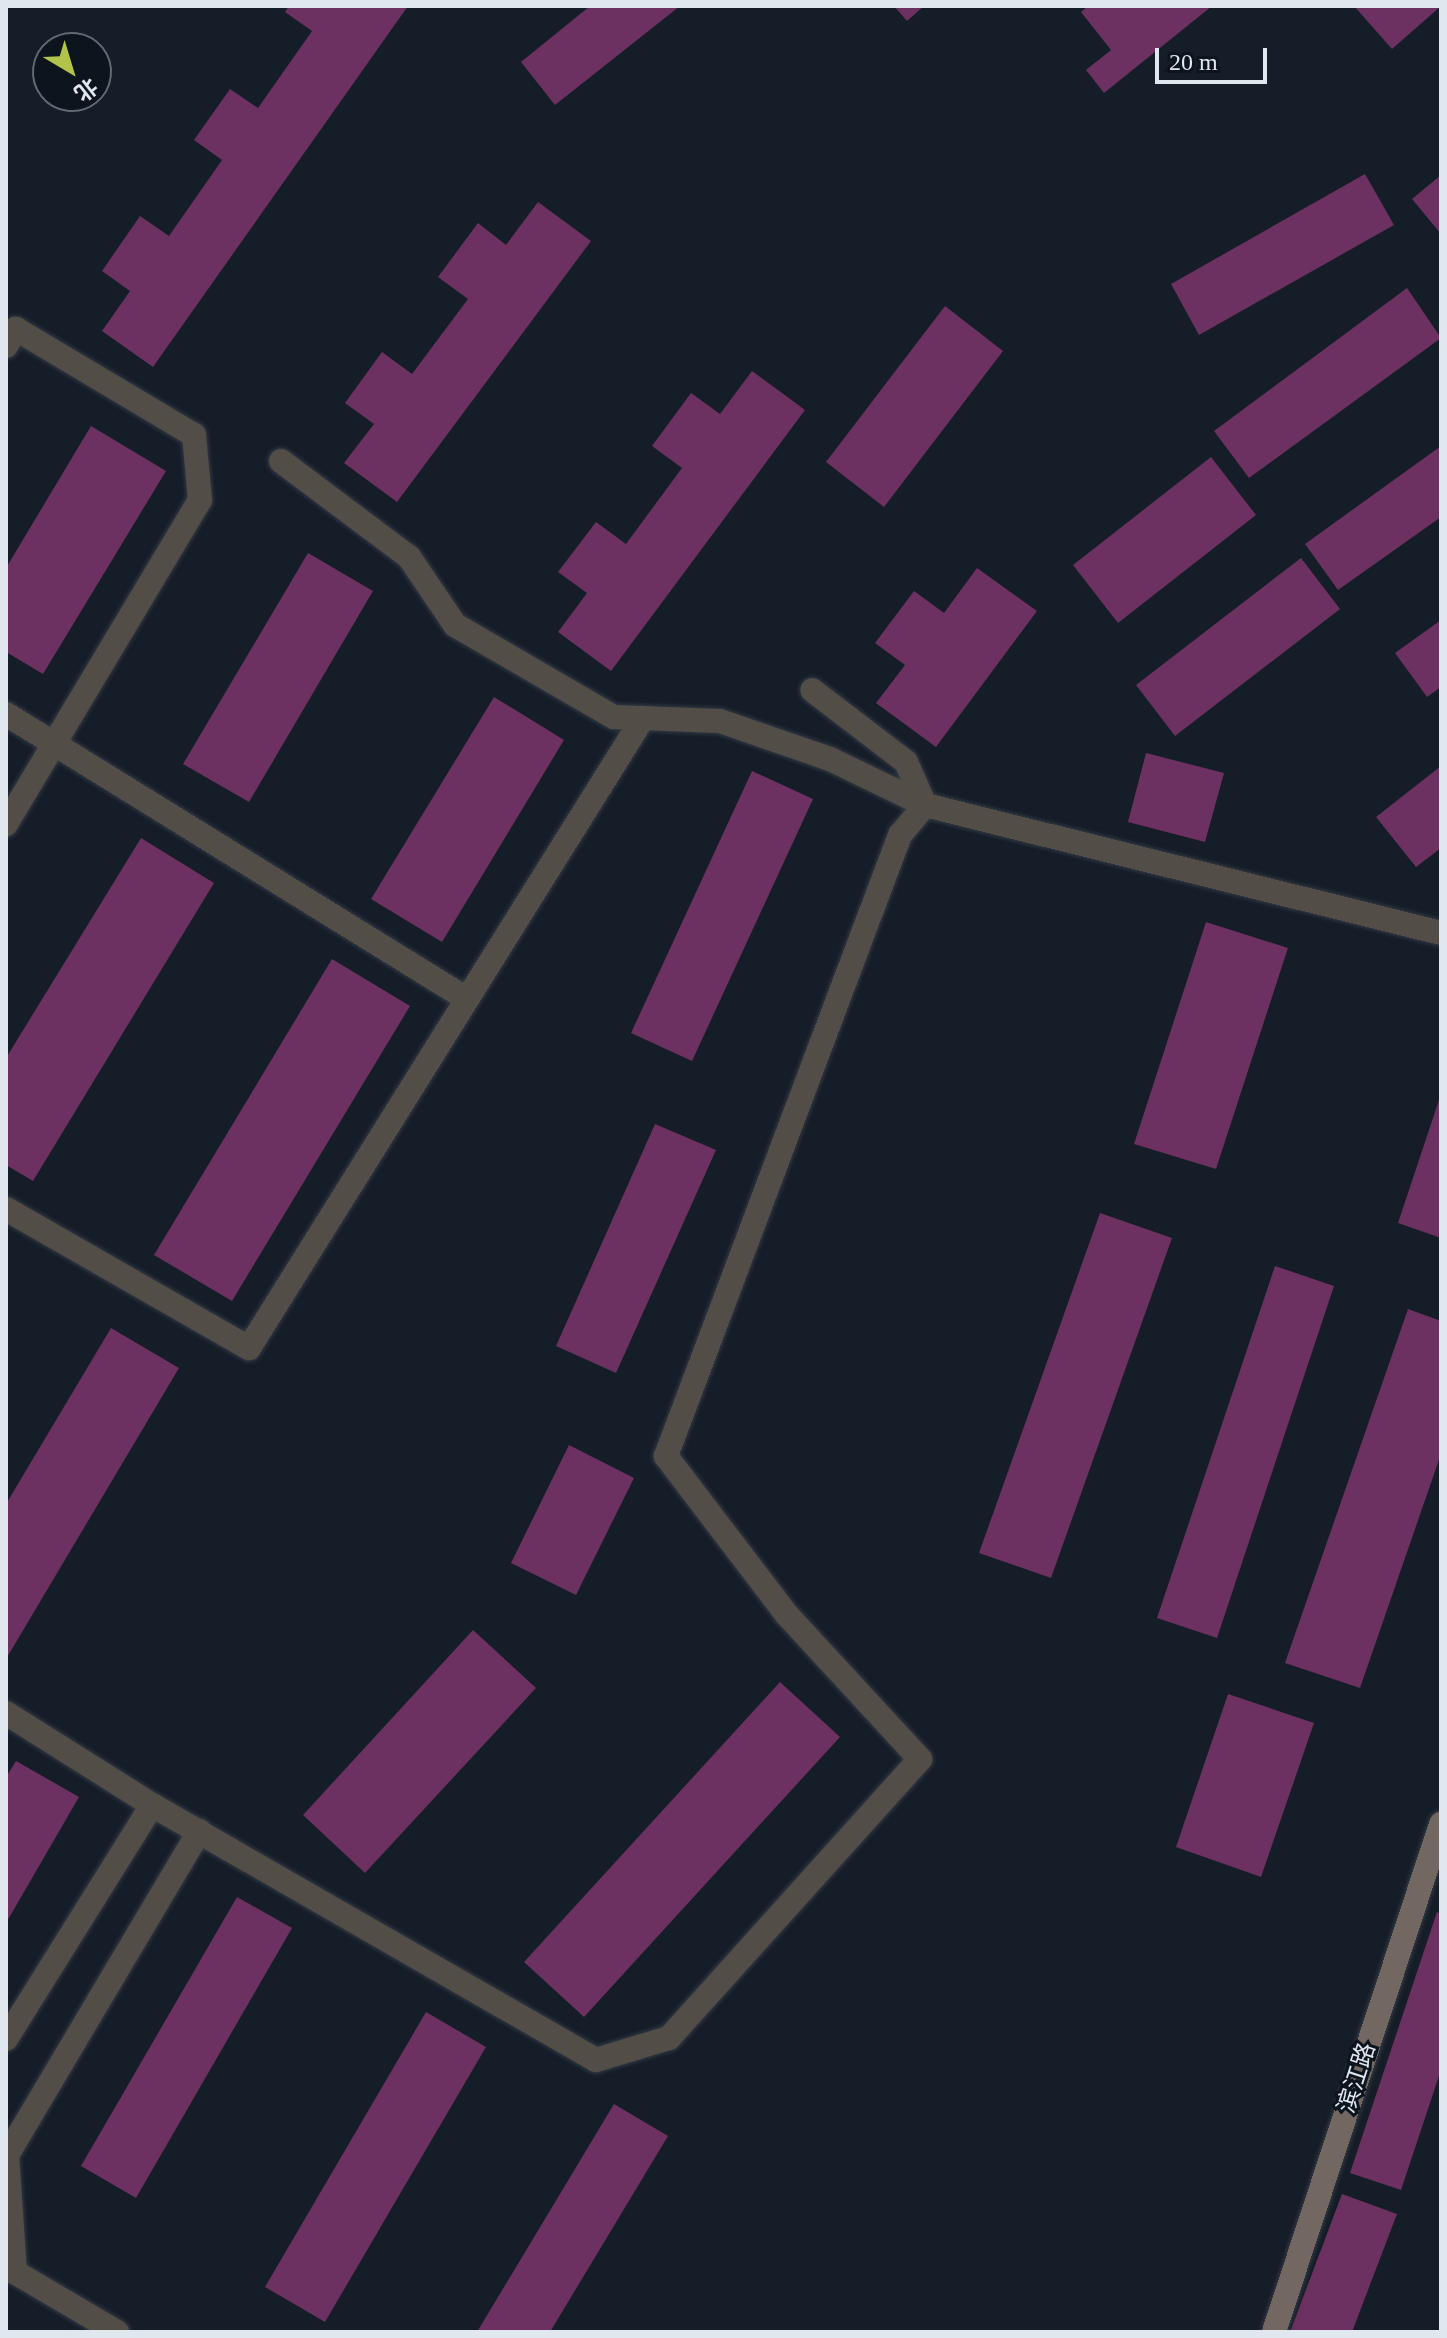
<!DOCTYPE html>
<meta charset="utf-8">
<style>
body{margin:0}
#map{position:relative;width:1447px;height:2338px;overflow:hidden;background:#151d28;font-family:"Times New Roman","Noto Sans SC",serif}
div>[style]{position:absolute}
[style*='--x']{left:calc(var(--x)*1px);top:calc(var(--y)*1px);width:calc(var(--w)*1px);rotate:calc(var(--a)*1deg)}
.building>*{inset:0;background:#6c3160}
.roads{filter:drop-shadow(0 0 2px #323944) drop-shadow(0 0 2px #323944)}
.minor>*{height:24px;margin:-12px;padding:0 12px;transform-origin:12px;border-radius:12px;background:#534d48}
.secondary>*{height:24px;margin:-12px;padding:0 12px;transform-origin:12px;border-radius:12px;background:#736861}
span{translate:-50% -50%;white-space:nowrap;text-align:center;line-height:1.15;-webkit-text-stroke:6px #0c141e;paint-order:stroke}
.street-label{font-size:24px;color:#e1e7ef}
.frame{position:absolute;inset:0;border:8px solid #e1e7ef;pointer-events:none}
.north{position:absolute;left:32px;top:32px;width:80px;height:80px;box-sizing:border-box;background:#0c141e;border:2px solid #616872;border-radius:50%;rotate:142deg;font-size:22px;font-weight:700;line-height:32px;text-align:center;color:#e1e7ef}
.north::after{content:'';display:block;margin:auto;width:28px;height:36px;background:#b2c34c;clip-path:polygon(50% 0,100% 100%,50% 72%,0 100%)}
.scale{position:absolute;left:1155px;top:48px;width:112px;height:36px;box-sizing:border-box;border:4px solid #e1e7ef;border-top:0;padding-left:10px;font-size:24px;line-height:28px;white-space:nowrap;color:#e1e7ef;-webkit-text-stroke:6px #0c141e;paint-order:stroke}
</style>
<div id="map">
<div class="building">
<i style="clip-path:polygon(289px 6px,408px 6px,153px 367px,102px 331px,130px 291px,102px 271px,140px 216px,169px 236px,222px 160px,194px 140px,230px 89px,258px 108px,312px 31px,285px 12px)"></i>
<i style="clip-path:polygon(590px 6px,680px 6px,555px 105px,521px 62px)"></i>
<i style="clip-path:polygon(894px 6px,924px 6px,907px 21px)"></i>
<i style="clip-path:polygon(1088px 6px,1212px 6px,1104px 93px,1086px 70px,1111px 50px,1081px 12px)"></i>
<i style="clip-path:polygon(1354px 6px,1441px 6px,1392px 49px)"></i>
<i style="clip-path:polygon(1365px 174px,1394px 225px,1199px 335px,1171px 284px)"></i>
<i style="clip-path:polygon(1441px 175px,1441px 234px,1412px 199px)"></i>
<i style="clip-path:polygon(538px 202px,591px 241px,397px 502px,344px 463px,374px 424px,345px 403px,382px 352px,412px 374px,468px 299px,438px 277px,478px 223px,506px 245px)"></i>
<i style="clip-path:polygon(1407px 288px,1441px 338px,1249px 478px,1214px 431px)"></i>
<i style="clip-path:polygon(945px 306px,1003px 351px,884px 507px,826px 462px)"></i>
<i style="clip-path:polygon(752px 371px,805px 410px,611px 671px,558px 632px,587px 593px,558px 572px,596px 522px,626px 544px,682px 468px,652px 446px,691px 393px,720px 414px)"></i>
<i style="clip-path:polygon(91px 426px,166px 471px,43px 674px,6px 652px,6px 568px)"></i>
<i style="clip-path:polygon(1441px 446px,1441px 517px,1338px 590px,1305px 544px)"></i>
<i style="clip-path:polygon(1211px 457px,1256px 515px,1118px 623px,1073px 565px)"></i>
<i style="clip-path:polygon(308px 553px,373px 591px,249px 802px,183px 764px)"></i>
<i style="clip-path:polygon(1301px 558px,1340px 609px,1175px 736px,1136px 685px)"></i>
<i style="clip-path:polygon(977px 568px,1037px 611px,936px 747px,876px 703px,905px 665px,875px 643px,914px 591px,944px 613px)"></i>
<i style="clip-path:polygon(1441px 620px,1441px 687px,1427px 697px,1395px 653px)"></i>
<i style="clip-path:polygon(494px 697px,564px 740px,442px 942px,371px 899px)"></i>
<i style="clip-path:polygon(1146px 753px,1224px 773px,1205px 842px,1128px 822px)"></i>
<i style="clip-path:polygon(1441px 766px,1441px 848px,1416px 867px,1376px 817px)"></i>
<i style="clip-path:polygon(752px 771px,813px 799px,692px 1061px,631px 1033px)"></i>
<i style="clip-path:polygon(141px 838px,214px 883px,33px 1181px,6px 1165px,6px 1058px)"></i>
<i style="clip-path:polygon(1206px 922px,1288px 948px,1216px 1169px,1134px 1144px)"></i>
<i style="clip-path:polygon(332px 959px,410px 1006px,232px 1301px,154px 1255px)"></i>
<i style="clip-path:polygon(1440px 1097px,1441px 1097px,1441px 1238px,1398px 1223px)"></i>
<i style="clip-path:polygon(655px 1124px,716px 1150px,616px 1373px,556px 1346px)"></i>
<i style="clip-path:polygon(1100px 1213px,1172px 1238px,1051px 1578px,979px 1553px)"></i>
<i style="clip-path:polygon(1275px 1266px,1334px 1286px,1217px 1638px,1157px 1618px)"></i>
<i style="clip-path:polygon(1408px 1309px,1441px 1321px,1441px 1454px,1360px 1688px,1285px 1663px)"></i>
<i style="clip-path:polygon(111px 1328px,179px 1368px,6px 1659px,6px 1504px)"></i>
<i style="clip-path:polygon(569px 1445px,634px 1478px,576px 1595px,511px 1563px)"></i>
<i style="clip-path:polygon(473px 1630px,536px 1688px,365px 1873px,303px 1815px)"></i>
<i style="clip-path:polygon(780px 1682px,840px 1737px,584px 2017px,524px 1962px)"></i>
<i style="clip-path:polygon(1228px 1694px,1314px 1723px,1261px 1877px,1176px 1847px)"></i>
<i style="clip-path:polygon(16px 1761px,79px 1797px,6px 1923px,6px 1777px)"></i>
<i style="clip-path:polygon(237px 1897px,292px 1928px,136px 2198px,81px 2166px)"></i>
<i style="clip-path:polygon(1437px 1912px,1441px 1914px,1441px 2070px,1401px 2190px,1350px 2173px)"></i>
<i style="clip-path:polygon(426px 2012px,486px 2047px,325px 2322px,265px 2287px)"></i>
<i style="clip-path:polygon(614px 2104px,668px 2136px,550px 2332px,477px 2332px)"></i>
<i style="clip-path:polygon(1342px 2194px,1397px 2214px,1352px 2332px,1290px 2332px)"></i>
</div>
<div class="roads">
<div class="minor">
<i style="--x:6;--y:346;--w:20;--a:-60"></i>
<i style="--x:16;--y:329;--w:207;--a:30.8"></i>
<i style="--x:194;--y:435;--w:65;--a:84.7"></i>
<i style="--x:200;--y:500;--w:378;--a:120.9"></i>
<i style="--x:281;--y:461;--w:160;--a:36.9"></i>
<i style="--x:409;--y:557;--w:82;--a:55.9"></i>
<i style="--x:455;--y:625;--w:184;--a:30.1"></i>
<i style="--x:614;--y:717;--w:106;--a:2.2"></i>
<i style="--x:720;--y:721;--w:116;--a:19.1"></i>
<i style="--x:830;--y:759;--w:106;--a:25.8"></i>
<i style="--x:925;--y:805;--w:532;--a:13.93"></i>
<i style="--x:6;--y:714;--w:542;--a:31.73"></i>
<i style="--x:6;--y:1209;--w:280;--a:29.8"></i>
<i style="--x:249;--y:1348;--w:743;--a:-57.98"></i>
<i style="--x:6;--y:1713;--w:173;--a:32.2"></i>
<i style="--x:152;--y:1805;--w:512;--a:29.87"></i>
<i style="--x:596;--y:2060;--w:76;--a:-16.8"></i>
<i style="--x:669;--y:2038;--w:375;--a:-48"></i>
<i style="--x:920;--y:1759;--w:196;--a:-132.7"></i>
<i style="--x:787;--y:1615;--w:200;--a:-127.3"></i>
<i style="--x:666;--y:1456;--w:664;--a:-69.35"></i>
<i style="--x:900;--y:835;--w:39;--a:-50"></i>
<i style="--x:925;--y:805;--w:47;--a:-113.8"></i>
<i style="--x:906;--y:762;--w:118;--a:-142.5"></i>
<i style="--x:6;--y:2039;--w:276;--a:-58"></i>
<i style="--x:6;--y:2267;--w:129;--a:30.4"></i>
<i style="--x:15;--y:2272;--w:117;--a:-93.9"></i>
<i style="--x:7;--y:2155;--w:377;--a:-59.3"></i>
</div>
<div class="secondary">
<i style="--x:1274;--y:2332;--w:535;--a:-71.8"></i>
</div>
</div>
<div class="street-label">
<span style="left:1357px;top:2078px;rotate:-72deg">滨江路</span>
</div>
<div class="frame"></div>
<div class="north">北</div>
<div class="scale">20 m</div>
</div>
